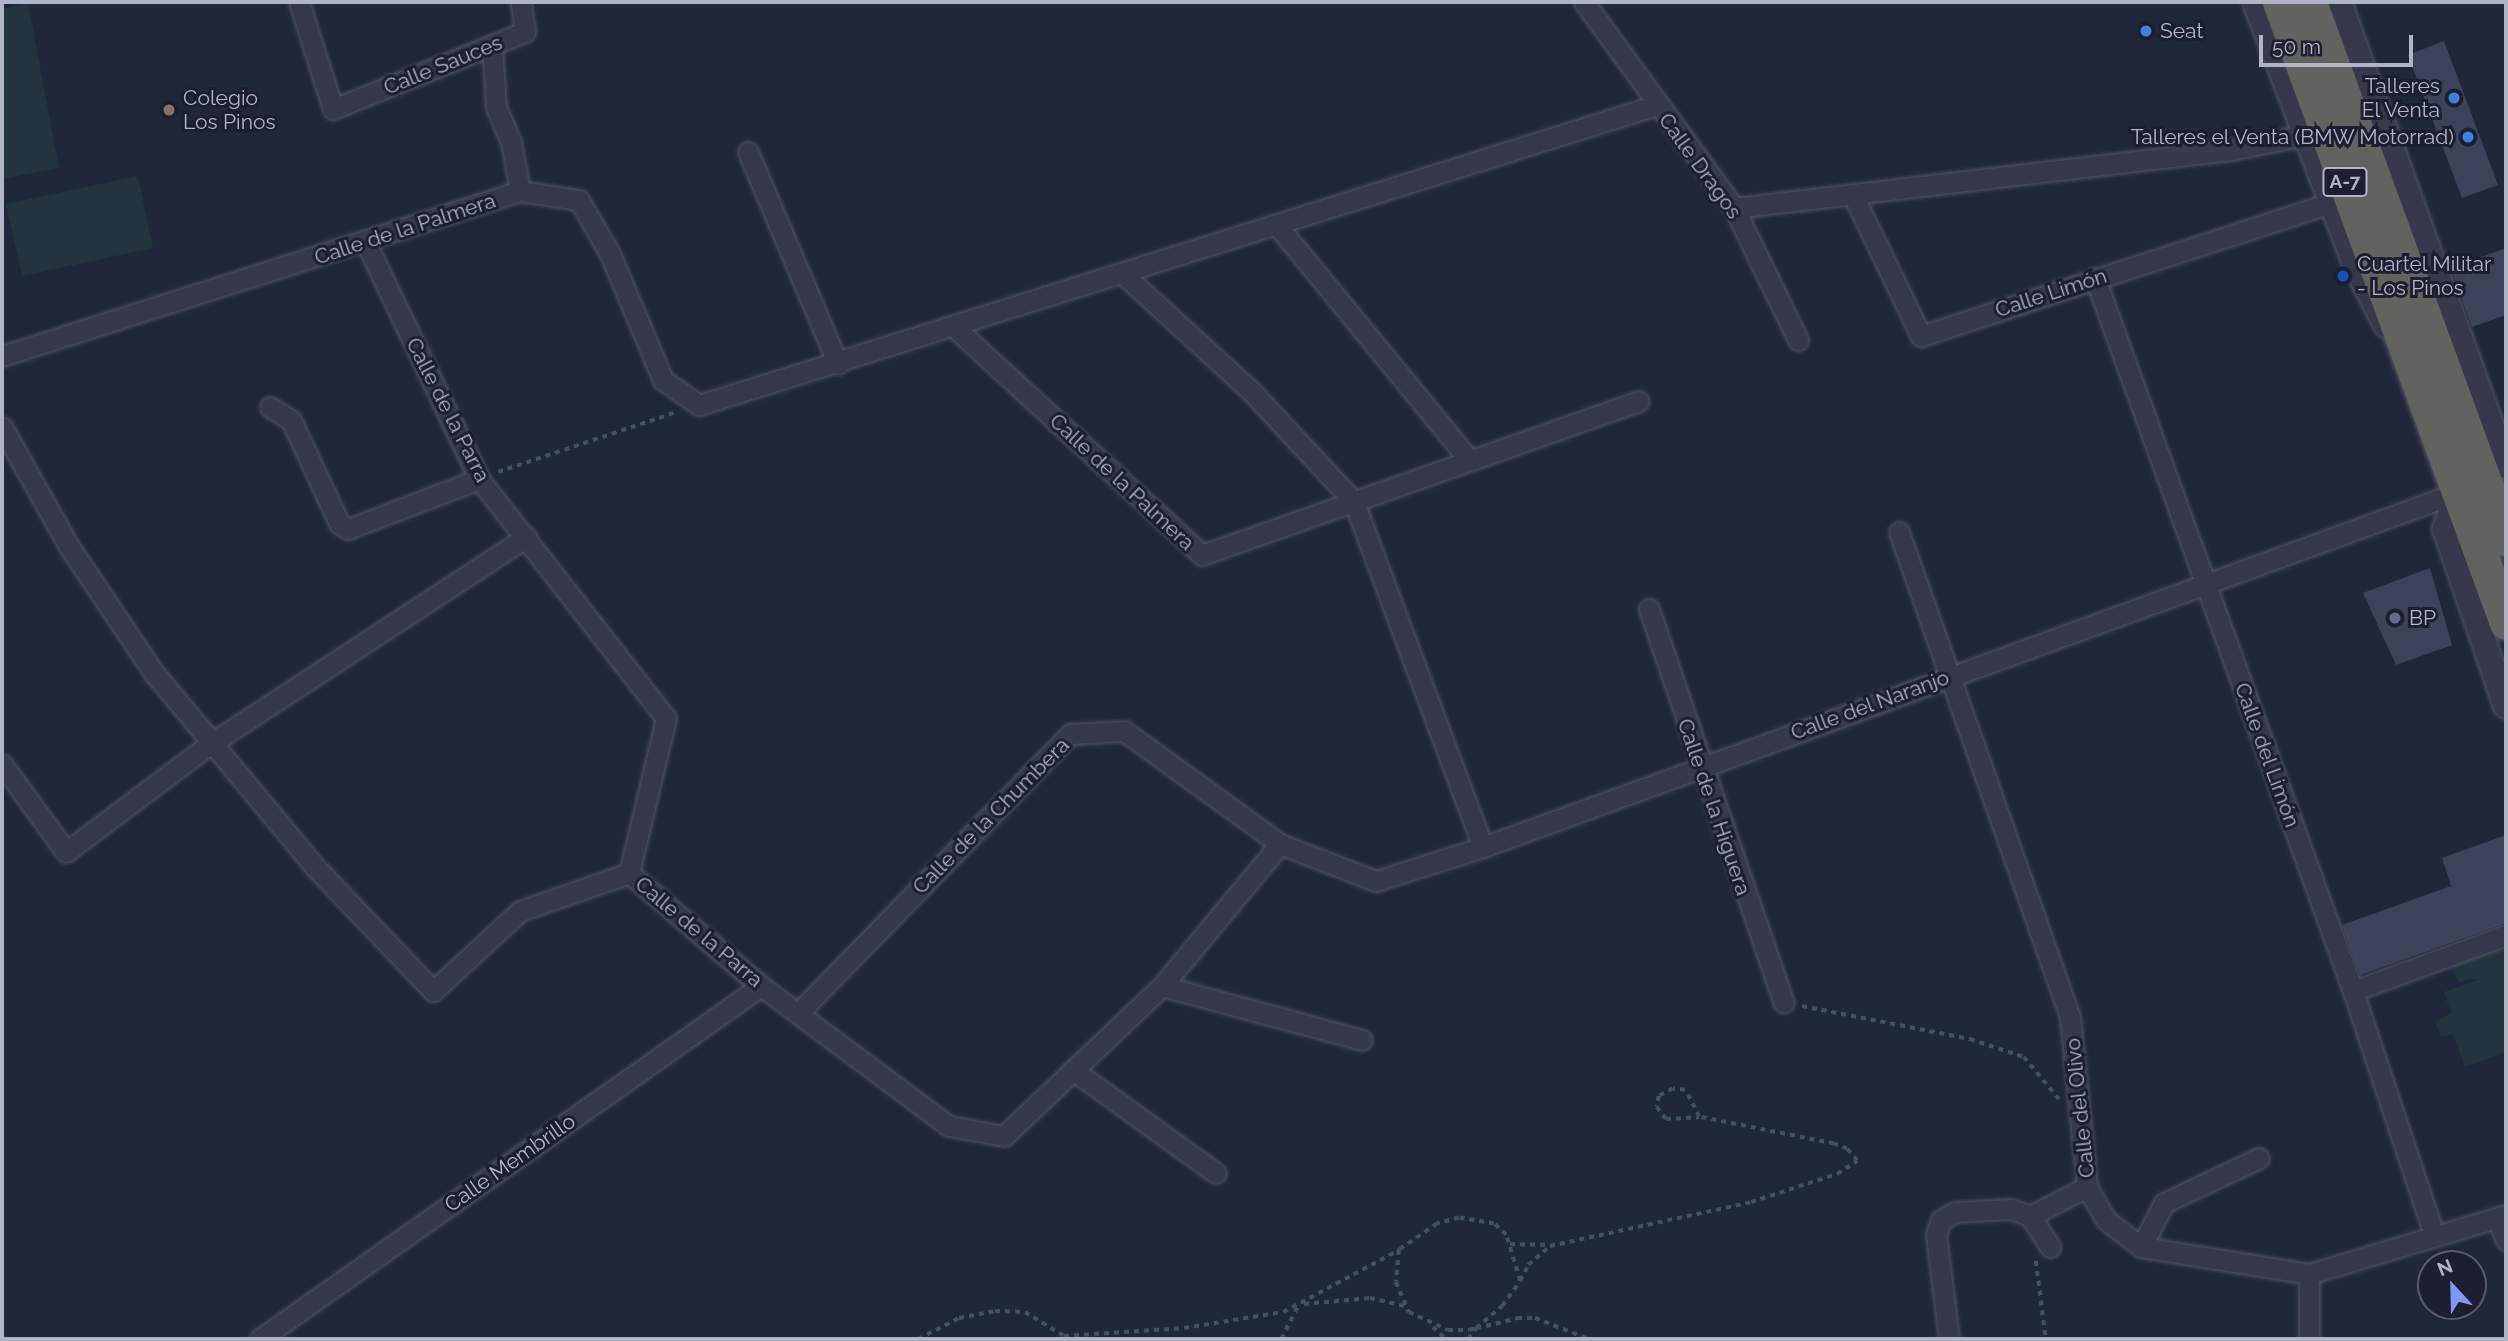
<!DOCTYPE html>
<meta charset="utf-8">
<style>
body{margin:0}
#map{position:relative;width:2508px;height:1341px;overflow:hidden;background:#21273b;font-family:Raleway,sans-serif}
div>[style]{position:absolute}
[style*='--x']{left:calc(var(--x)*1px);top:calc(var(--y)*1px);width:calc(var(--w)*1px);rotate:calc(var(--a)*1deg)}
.green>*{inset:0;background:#23343c}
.building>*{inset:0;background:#3d425b}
.path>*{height:3.5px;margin-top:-1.75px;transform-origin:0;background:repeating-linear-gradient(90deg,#415159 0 5px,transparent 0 10px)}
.roads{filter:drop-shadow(0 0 2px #505466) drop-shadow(0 0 2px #505466)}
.minor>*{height:19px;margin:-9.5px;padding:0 9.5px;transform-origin:9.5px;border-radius:9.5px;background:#35394b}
.tertiary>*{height:24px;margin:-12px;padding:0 12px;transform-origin:12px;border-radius:12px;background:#35394b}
.trunk>*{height:33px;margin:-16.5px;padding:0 16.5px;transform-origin:16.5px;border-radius:16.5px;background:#62625f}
.dots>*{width:19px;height:19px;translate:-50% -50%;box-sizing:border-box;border:4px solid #1b1f30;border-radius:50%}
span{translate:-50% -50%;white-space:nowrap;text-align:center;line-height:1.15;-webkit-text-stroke:6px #1b1f30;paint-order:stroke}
.shield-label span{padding:2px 5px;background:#1b1f30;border:2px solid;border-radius:5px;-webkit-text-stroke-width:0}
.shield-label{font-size:19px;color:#b0b4c7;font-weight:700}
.poi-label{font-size:21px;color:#b0b4c7}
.left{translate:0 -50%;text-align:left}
.right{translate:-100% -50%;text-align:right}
.street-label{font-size:21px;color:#b0b4c7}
.frame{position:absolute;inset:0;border:4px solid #b0b4c7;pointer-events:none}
.north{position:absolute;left:2417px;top:1250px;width:70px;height:70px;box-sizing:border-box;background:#1b1f30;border:2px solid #575b6c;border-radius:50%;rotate:338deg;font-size:19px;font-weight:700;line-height:28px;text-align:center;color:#b0b4c7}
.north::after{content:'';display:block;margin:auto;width:24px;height:32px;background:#8295fb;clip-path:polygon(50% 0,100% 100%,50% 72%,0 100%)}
.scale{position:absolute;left:2259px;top:35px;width:154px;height:32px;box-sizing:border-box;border:4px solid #b0b4c7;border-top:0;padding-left:9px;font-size:21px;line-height:24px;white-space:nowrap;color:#b0b4c7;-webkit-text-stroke:5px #1b1f30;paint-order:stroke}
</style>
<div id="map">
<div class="green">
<i style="clip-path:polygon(28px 3px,59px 168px,2px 179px,2px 9px)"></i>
<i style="clip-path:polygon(138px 176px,153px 248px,22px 276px,6px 204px)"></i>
<i style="clip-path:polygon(2506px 939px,2506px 1052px,2465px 1067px,2453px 1034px,2441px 1037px,2435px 1022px,2451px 1013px,2444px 992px,2482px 978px,2458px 982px,2450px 961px)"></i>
</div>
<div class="building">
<i style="clip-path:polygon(2444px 41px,2498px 185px,2462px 198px,2408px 55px)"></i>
<i style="clip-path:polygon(2506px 248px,2506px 315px,2472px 327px,2451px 268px)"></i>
<i style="clip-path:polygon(2430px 568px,2452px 645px,2396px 665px,2363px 593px)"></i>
<i style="clip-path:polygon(2506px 835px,2506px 923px,2360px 975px,2342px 925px,2451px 886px,2442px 858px)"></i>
</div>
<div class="path">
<i style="--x:498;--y:472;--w:188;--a:-18.6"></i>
<i style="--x:1802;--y:1006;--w:171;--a:11.1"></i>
<i style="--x:1970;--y:1039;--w:57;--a:18.4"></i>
<i style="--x:2024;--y:1057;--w:55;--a:50.2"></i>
<i style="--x:1510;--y:1244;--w:40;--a:1.4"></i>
<i style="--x:2036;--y:1261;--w:79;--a:82.7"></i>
<i style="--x:1520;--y:1281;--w:18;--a:-63"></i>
<i style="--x:1528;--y:1265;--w:29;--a:-41"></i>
<i style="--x:1550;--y:1246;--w:206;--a:-12.3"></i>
<i style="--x:1751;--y:1202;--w:90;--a:-18"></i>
<i style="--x:1837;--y:1174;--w:24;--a:-33"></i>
<i style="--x:1857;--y:1161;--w:16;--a:-130"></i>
<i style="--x:1847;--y:1149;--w:14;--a:-159"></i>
<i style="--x:1834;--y:1144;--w:138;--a:-168.7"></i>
<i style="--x:1699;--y:1117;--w:30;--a:-117"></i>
<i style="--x:1685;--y:1090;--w:12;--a:-175"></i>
<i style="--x:1673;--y:1089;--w:16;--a:153"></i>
<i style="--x:1659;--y:1096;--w:11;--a:100"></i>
<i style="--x:1657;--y:1107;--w:15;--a:53"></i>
<i style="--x:1666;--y:1119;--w:33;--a:-3"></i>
<i style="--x:1304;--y:1304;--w:66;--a:-5.2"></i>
<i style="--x:1370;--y:1298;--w:35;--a:13"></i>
<i style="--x:1433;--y:1327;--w:18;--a:43"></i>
<i style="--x:918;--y:1339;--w:46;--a:-27.1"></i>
<i style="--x:959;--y:1318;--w:37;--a:-11"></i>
<i style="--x:995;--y:1311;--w:30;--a:2"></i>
<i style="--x:1025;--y:1312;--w:46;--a:31.6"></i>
<i style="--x:1064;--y:1336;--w:120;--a:-3.8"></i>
<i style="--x:1184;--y:1328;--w:100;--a:-9.2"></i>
<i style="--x:1283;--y:1312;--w:132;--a:-28.1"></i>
<i style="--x:1281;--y:1339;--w:36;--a:-63"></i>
<i style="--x:1468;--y:1339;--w:14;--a:-54"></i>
<i style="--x:1476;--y:1328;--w:34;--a:-40"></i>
<i style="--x:1502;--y:1306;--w:31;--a:-54"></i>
<i style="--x:1520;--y:1281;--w:48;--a:-106.9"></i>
<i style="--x:1506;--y:1235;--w:16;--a:-137"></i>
<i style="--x:1494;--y:1224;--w:36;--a:-170"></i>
<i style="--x:1459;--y:1218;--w:23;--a:165"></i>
<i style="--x:1437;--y:1224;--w:46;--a:145.6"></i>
<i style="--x:1399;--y:1250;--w:32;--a:95"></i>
<i style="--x:1396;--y:1282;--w:33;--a:67"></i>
<i style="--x:1409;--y:1312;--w:43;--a:24.8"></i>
<i style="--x:1448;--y:1330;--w:21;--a:0"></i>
<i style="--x:1469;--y:1330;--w:7;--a:-16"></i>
<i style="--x:1476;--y:1328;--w:10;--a:-11"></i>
<i style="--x:1486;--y:1326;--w:32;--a:-14"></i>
<i style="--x:1517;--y:1318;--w:18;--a:0"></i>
<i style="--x:1535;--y:1318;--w:58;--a:21.3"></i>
</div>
<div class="roads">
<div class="minor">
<i style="--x:299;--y:2;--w:112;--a:72.4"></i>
<i style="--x:333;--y:109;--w:207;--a:-21.9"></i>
<i style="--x:525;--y:32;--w:30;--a:-98"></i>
<i style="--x:1584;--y:2;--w:255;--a:53.9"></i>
<i style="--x:1734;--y:208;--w:147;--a:64.1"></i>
<i style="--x:492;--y:45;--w:62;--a:86.3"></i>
<i style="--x:496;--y:107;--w:38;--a:67"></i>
<i style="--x:511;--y:142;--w:50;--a:79.6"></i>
<i style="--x:748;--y:152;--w:230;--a:67"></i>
<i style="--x:1853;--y:195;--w:157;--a:64.3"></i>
<i style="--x:1921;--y:336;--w:430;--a:-18"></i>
<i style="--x:1734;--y:208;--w:500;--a:-6.66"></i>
<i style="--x:2231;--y:150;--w:76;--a:-11.5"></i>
<i style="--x:1277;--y:225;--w:305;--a:50.7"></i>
<i style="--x:366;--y:243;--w:262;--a:64.4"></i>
<i style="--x:479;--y:479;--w:303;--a:52"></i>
<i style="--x:666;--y:718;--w:159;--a:103.4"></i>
<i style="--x:629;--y:873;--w:174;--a:40.6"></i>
<i style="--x:761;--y:986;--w:234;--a:36.7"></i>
<i style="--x:949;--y:1126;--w:56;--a:10.3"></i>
<i style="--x:1004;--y:1136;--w:218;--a:-43.5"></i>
<i style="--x:1162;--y:986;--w:185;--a:-50.3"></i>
<i style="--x:1123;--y:274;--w:173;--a:42.4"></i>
<i style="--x:1251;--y:391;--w:151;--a:47.1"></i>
<i style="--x:1354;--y:502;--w:368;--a:69.5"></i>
<i style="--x:2095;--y:278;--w:758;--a:70.11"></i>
<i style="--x:2353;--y:991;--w:256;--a:71.6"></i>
<i style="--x:954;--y:327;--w:337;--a:42.6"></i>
<i style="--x:1202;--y:555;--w:463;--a:-19.4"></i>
<i style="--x:2;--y:356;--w:544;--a:-17.67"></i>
<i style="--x:520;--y:191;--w:60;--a:8.7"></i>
<i style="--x:579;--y:200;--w:62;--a:60.1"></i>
<i style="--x:610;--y:254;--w:137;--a:67.2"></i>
<i style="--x:663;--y:380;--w:44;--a:34.8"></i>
<i style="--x:699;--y:405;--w:1004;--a:-17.39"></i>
<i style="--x:270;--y:407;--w:25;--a:32"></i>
<i style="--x:291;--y:420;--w:114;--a:65"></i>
<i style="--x:339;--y:523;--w:11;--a:34"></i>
<i style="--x:348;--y:529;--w:140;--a:-20.9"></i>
<i style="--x:2;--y:427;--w:139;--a:60.7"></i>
<i style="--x:70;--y:548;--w:151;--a:56.1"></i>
<i style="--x:154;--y:673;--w:251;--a:50.3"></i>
<i style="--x:314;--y:866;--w:173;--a:46.4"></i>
<i style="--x:433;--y:991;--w:118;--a:-42.6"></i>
<i style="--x:520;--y:911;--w:115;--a:-19.2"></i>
<i style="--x:1899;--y:532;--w:514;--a:70.58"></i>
<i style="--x:2070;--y:1017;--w:171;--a:84.3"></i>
<i style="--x:2087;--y:1187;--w:38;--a:60"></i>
<i style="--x:2106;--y:1220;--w:44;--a:37.6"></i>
<i style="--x:2141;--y:1247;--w:170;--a:9.1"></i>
<i style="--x:2309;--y:1274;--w:206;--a:-16.7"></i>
<i style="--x:1649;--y:609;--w:416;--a:71.1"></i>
<i style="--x:2;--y:764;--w:109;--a:54"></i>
<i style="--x:66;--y:852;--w:180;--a:-36.9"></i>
<i style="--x:210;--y:744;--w:378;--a:-33.2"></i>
<i style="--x:1162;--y:986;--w:207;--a:15.1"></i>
<i style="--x:2353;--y:991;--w:163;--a:-20.1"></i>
<i style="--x:798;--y:1013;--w:390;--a:-45.7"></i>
<i style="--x:1070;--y:734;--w:54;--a:-3.2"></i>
<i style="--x:1124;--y:731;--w:193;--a:35.9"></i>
<i style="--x:1280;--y:844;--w:103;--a:21.1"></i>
<i style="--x:1376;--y:881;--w:112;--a:-17.6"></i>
<i style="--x:1483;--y:847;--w:1039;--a:-19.99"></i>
<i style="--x:1073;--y:1070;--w:176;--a:35.8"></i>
<i style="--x:2030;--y:1216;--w:64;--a:-27"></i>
<i style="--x:2497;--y:1218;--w:24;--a:68"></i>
<i style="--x:2141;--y:1247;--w:50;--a:-62.4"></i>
<i style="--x:2164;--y:1203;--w:105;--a:-25.3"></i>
<i style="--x:260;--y:1339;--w:613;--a:-35.17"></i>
<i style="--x:1949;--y:1339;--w:105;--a:-97.1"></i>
<i style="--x:1936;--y:1235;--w:16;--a:-72"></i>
<i style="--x:1941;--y:1220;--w:16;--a:-30"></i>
<i style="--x:1955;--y:1212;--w:56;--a:-3.1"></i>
<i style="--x:2011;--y:1209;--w:20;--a:20"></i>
<i style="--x:2030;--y:1216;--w:37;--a:57"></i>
<i style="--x:2309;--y:1339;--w:65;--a:-90"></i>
</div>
<div class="tertiary">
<i style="--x:2255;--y:2;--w:284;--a:69.1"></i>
<i style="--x:2356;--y:267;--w:65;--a:62.7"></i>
<i style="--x:2339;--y:2;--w:493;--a:70.2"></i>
<i style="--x:2459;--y:492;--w:40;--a:111"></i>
<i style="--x:2445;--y:529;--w:187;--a:71"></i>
</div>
<div class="trunk">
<i style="--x:2279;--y:2;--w:661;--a:69.92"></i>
<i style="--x:2310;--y:2;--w:572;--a:69.95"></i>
</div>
</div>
<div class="dots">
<i style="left:2146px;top:31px;background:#3f7fe0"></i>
<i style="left:2454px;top:98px;background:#3f7fe0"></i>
<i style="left:169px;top:110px;background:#8d6e63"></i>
<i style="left:2468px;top:137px;background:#3f7fe0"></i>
<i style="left:2343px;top:276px;background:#1a4fb4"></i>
<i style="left:2395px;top:618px;background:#5c6f8a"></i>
</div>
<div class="shield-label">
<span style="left:2345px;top:182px">A-7</span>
</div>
<div class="poi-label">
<span class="left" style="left:2160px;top:31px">Seat</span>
<span class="right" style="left:2440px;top:98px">Talleres<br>El Venta</span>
<span class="left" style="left:183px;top:110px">Colegio<br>Los Pinos</span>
<span class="right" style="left:2454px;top:137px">Talleres el Venta (BMW Motorrad)</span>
<span class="left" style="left:2357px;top:276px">Cuartel Militar<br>- Los Pinos</span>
<span class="left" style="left:2409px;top:618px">BP</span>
</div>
<div class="street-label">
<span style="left:443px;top:65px;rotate:-22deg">Calle Sauces</span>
<span style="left:1700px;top:166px;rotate:54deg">Calle Dragos</span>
<span style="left:405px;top:229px;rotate:-18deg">Calle de la Palmera</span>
<span style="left:2051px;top:293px;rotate:-18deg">Calle Limón</span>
<span style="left:448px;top:410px;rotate:63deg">Calle de la Parra</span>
<span style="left:1122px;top:482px;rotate:43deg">Calle de la Palmera</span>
<span style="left:1870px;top:705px;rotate:-20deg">Calle del Naranjo</span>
<span style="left:2267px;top:755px;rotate:70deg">Calle del Limón</span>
<span style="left:1714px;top:807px;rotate:71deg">Calle de la Higuera</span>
<span style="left:991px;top:816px;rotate:-45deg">Calle de la Chumbera</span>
<span style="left:699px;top:932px;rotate:40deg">Calle de la Parra</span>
<span style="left:2080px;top:1108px;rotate:-96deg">Calle del Olivo</span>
<span style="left:510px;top:1163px;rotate:-35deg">Calle Membrillo</span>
</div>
<div class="frame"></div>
<div class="north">N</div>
<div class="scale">50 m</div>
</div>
